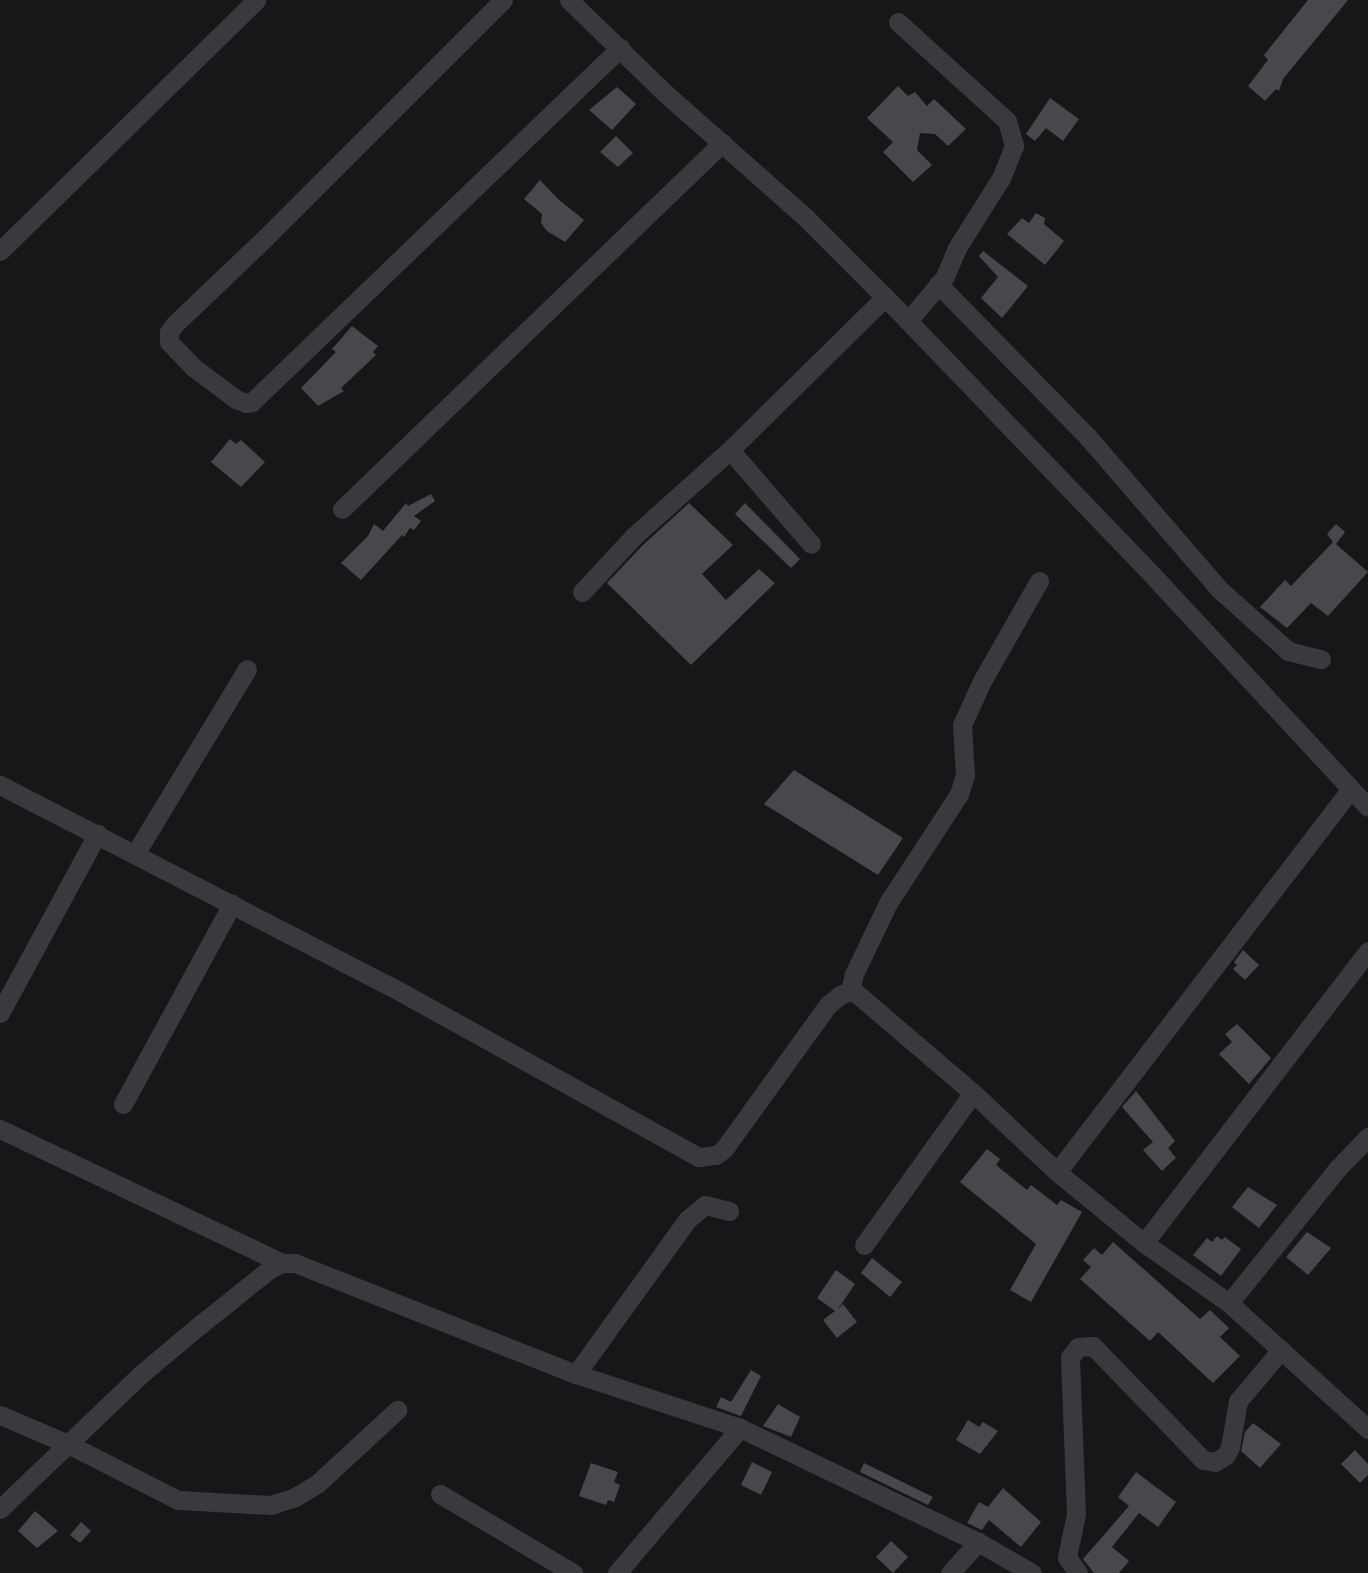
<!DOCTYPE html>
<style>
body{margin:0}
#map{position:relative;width:1368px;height:1573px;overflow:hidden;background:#171719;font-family:Poppins,sans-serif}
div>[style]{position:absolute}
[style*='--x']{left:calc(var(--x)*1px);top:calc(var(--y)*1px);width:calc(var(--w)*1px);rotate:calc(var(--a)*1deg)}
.building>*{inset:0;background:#46484c}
.minor>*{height:19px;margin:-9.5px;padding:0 9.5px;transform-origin:9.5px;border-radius:9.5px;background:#393a3e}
span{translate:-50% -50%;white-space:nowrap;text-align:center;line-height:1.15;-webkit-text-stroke:6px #121214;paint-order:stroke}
</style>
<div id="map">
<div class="building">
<i style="clip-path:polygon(1308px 0,1348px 0,1283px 79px,1279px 91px,1276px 89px,1265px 101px,1248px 86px,1268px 60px,1264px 55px)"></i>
<i style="clip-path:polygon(898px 86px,908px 96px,915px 92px,927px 106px,934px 99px,966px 129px,948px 146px,935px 134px,920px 133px,917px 150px,932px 165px,913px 182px,883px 152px,893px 142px,867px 118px)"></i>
<i style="clip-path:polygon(617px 87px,636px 104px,612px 130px,589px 110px)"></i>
<i style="clip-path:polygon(1050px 98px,1079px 119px,1063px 141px,1046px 128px,1035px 141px,1026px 134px)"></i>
<i style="clip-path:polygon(616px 136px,633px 153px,618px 167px,600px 152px)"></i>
<i style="clip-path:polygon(540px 180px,558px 199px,584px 220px,565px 242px,547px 231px,541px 223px,542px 214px,524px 199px)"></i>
<i style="clip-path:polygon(1036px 213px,1045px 218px,1044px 224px,1064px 241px,1045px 265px,1007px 234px,1022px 218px,1029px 223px)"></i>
<i style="clip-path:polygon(983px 251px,1028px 286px,1002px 318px,981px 298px,998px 277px,979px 256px)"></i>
<i style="clip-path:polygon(352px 326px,378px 346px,373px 352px,376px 355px,341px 388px,344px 391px,318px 406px,301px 388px,336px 352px,332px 349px)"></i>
<i style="clip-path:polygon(230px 439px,236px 444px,241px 440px,265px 462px,241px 487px,211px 462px)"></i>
<i style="clip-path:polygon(431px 494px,435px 501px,414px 516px,421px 521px,414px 530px,410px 528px,404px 537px,402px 535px,361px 580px,341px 563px,368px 536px,374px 524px,383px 531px,406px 503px,408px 506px)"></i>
<i style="clip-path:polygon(689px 503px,733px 545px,702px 574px,726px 600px,759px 569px,775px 583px,691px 665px,607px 583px,643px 545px)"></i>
<i style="clip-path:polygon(745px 503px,800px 559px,791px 568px,735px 514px)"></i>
<i style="clip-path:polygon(1336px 524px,1345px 532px,1336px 544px,1368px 572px,1328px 616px,1311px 603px,1287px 628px,1260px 607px,1285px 580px,1291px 586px,1333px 542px,1327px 534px)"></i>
<i style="clip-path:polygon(794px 770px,903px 838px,878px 875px,764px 804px)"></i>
<i style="clip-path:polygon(1243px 950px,1259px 965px,1245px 980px,1233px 969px,1237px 965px,1234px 962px)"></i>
<i style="clip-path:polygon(1237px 1024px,1271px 1058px,1249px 1084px,1219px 1054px,1232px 1042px,1225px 1034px)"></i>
<i style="clip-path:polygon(1136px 1091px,1175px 1141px,1168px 1148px,1176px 1158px,1162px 1171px,1143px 1150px,1153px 1142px,1122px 1107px)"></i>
<i style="clip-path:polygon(987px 1149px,1000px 1159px,996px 1165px,1027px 1190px,1031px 1185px,1057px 1205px,1061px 1200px,1082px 1212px,1031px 1302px,1010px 1290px,1036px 1244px,960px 1182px)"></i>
<i style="clip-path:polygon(1248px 1187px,1277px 1205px,1259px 1228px,1232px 1207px)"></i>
<i style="clip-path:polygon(1307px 1232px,1331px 1248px,1308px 1275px,1286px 1257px)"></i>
<i style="clip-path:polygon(1217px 1236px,1222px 1240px,1225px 1237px,1241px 1249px,1221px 1276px,1193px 1255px,1207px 1238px,1212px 1242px)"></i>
<i style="clip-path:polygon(1113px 1242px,1200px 1319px,1210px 1310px,1229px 1328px,1220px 1337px,1240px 1356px,1213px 1383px,1158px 1332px,1150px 1341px,1080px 1279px,1091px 1267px,1083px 1260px,1094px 1248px,1102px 1255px)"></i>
<i style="clip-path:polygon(872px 1258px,902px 1282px,890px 1297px,861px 1273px)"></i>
<i style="clip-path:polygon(836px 1270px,855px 1284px,838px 1309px,843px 1304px,857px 1322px,837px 1338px,823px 1320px,835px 1311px,817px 1298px)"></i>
<i style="clip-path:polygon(751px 1370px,761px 1376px,741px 1416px,716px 1407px,721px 1397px,731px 1402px)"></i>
<i style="clip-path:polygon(778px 1404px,800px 1417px,791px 1437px,763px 1426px)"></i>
<i style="clip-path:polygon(968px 1420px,979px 1427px,983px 1422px,998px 1431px,980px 1454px,956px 1440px)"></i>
<i style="clip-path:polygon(1253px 1423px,1281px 1444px,1260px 1468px,1241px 1451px,1245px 1432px)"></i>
<i style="clip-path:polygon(1355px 1450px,1368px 1464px,1368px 1475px,1360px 1483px,1341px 1464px)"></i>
<i style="clip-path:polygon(752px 1462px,772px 1472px,761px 1495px,741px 1485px)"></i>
<i style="clip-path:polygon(591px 1463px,618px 1472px,614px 1482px,620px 1485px,614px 1502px,608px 1500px,606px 1505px,579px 1496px)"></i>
<i style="clip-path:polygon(864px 1463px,933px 1497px,928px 1505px,860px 1472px)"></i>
<i style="clip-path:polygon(1136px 1472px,1176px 1502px,1158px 1527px,1139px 1513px,1112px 1547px,1129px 1561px,1119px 1573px,1094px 1573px,1083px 1559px,1129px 1506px,1118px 1497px)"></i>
<i style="clip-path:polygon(1003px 1488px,1041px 1522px,1021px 1547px,989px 1520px,982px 1530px,967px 1523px,979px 1502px,988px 1507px)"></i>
<i style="clip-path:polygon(35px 1511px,58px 1531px,37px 1548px,18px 1531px)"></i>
<i style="clip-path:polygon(81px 1522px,91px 1531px,80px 1543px,70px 1535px)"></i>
<i style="clip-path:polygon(891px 1541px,908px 1557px,893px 1573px,876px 1557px)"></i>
</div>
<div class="minor">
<i style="--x:503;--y:0;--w:335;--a:135"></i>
<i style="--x:266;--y:237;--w:127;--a:136.3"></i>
<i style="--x:174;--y:325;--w:9;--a:126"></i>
<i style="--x:169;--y:332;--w:10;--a:90"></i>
<i style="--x:169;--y:342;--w:35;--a:46"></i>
<i style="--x:193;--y:367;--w:54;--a:36.7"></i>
<i style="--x:236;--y:399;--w:11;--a:22"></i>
<i style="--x:246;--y:403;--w:6;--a:-9"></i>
<i style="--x:252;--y:402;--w:511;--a:-43.89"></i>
<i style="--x:569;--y:0;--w:135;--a:44.1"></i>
<i style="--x:666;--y:94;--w:187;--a:41.5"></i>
<i style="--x:806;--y:218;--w:112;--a:45"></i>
<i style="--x:885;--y:297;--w:391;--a:46.1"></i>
<i style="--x:1156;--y:579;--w:311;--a:47.1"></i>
<i style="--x:898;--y:22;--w:147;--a:42.2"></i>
<i style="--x:1007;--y:121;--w:26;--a:74"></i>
<i style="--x:1014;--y:146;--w:35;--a:112"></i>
<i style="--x:1001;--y:178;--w:83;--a:122.2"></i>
<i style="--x:957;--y:248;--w:33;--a:113"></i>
<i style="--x:944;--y:278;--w:56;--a:129.9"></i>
<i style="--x:0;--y:251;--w:359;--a:-44.4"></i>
<i style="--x:938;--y:284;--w:213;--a:45.6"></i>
<i style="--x:1087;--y:436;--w:202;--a:49.2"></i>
<i style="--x:1219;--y:589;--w:93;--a:41.9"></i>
<i style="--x:1288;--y:651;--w:34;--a:14"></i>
<i style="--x:730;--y:450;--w:124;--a:49.2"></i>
<i style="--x:342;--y:509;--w:528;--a:-43.92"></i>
<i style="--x:582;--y:592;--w:76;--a:-47.1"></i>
<i style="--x:634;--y:536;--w:129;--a:-41.9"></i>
<i style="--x:730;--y:450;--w:218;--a:-44.6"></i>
<i style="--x:0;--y:785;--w:439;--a:27.3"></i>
<i style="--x:390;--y:986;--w:353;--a:29"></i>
<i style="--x:699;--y:1157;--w:17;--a:-7"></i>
<i style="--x:716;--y:1155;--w:10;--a:-37"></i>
<i style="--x:724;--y:1149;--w:178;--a:-54.2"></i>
<i style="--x:828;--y:1005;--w:16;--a:-40"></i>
<i style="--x:840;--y:995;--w:11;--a:-22"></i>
<i style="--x:850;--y:991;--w:6;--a:18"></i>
<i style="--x:856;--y:993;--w:154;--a:40.5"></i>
<i style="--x:973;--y:1093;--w:115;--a:43.2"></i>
<i style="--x:1057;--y:1172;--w:112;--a:39.2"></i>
<i style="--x:1144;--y:1243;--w:104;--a:35.2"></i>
<i style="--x:1229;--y:1303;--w:188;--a:42.2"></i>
<i style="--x:135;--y:854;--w:216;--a:-58.8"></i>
<i style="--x:850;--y:991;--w:17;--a:-77"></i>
<i style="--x:854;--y:974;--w:79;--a:-64.4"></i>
<i style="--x:888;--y:903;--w:130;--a:-56.9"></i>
<i style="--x:959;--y:794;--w:20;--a:-72"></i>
<i style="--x:965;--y:775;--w:50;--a:-93.4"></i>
<i style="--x:962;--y:725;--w:48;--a:-65.6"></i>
<i style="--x:982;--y:681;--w:115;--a:-60.3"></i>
<i style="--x:0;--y:1013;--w:204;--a:-61.5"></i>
<i style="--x:123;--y:1104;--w:228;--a:-61.4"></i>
<i style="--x:0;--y:1129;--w:312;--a:25.4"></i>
<i style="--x:1057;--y:1172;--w:481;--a:-52.5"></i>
<i style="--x:1144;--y:1243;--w:368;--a:-52.5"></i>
<i style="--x:864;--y:1245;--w:187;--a:-54.4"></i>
<i style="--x:1229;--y:1303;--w:172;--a:-51.1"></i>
<i style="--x:1337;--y:1169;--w:45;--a:-45.9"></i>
<i style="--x:576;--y:1374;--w:190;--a:-54.2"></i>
<i style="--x:687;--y:1220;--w:23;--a:-40"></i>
<i style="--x:705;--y:1205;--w:25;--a:14"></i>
<i style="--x:0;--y:1415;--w:74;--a:23.1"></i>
<i style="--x:68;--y:1444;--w:123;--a:27"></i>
<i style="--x:178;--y:1500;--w:93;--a:3.1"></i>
<i style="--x:271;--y:1505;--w:25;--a:-18"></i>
<i style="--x:295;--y:1497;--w:27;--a:-31"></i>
<i style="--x:318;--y:1483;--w:108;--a:-42.7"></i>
<i style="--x:440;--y:1494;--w:155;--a:30.7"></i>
<i style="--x:0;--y:1509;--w:194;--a:-43.7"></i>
<i style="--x:140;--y:1375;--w:73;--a:-40"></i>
<i style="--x:196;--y:1328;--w:96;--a:-38.7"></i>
<i style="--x:271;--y:1268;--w:12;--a:-24"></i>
<i style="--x:282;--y:1263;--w:13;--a:0"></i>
<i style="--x:295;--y:1263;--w:302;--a:21.6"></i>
<i style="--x:576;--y:1374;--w:173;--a:18.2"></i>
<i style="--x:740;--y:1428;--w:264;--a:25.6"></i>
<i style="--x:978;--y:1542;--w:62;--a:29.9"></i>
<i style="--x:617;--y:1573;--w:190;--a:-49.7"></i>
<i style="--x:950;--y:1573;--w:42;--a:-47.9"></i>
<i style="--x:1078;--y:1573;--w:19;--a:-125"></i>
<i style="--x:1067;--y:1557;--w:44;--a:-78.2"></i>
<i style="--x:1076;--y:1514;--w:157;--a:-92.2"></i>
<i style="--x:1070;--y:1357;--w:13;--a:-51"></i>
<i style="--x:1078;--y:1347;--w:15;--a:-4"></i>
<i style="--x:1093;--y:1346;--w:158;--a:46"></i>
<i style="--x:1203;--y:1460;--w:12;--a:9"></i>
<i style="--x:1215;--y:1462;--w:13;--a:-32"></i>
<i style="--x:1226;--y:1455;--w:9;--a:-63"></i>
<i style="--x:1230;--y:1447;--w:47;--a:-80.1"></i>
<i style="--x:1238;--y:1401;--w:67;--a:-49.9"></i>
</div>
</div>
